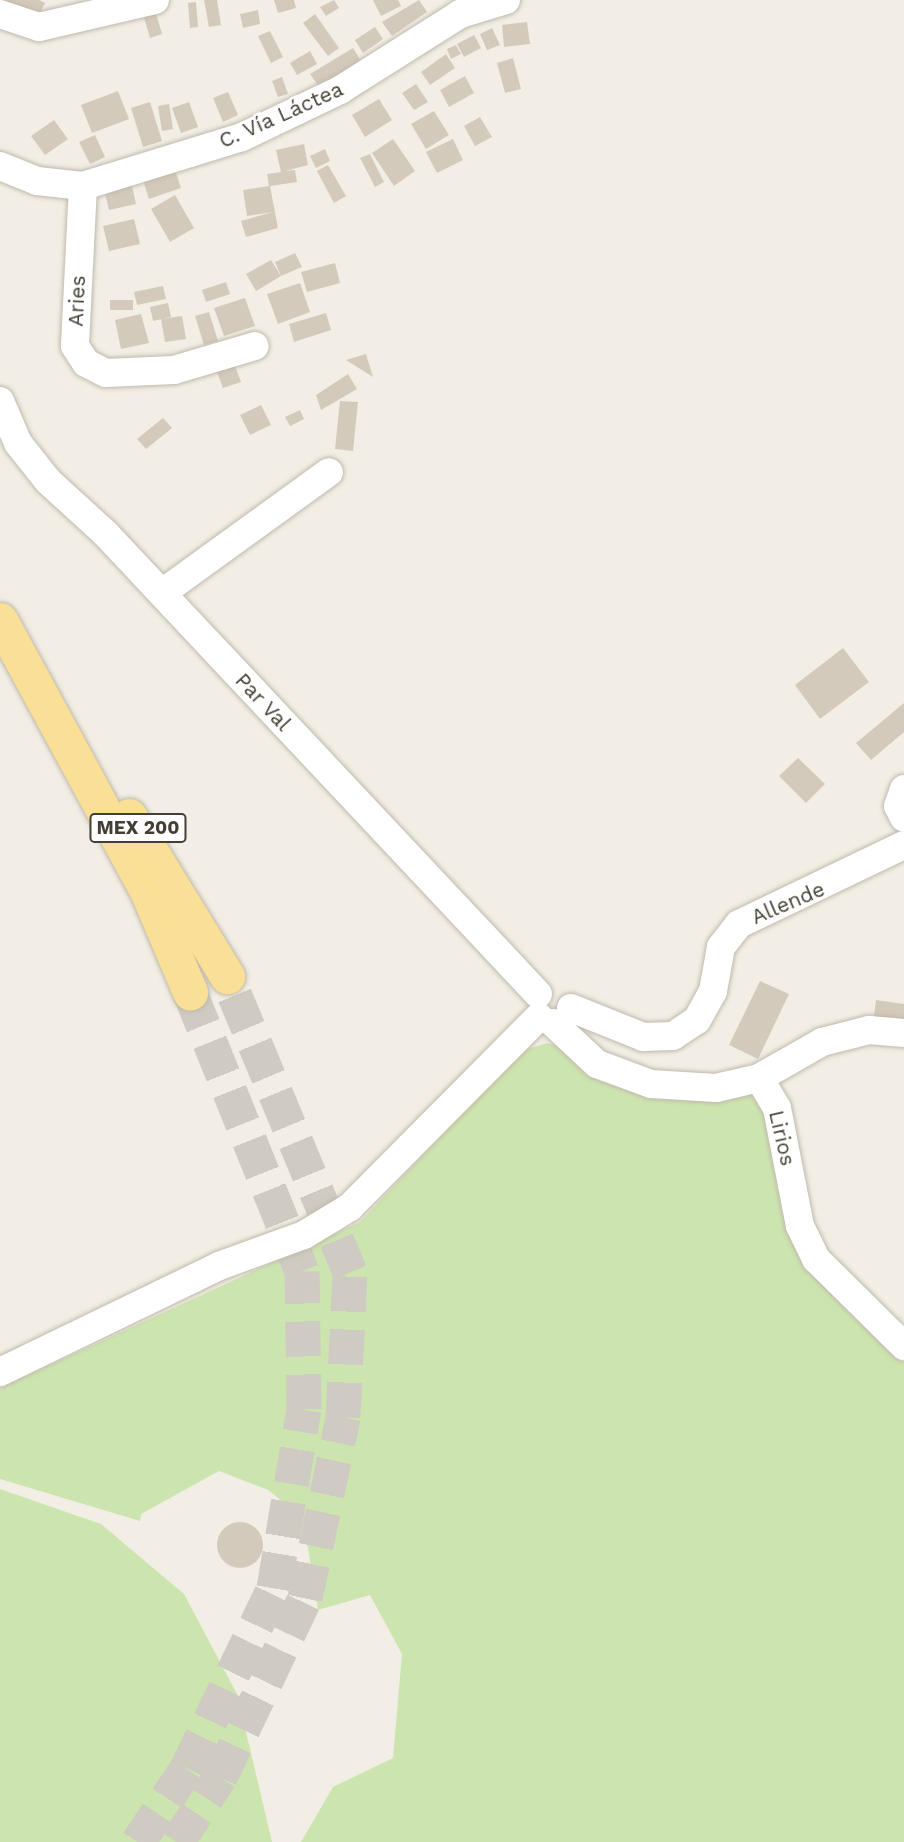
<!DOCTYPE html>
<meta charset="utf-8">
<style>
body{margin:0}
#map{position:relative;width:904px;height:1842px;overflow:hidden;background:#f2eee5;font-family:"Work Sans",sans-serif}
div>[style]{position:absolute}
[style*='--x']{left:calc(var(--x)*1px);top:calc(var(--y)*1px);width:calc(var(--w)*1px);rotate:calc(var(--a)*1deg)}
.green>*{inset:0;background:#cce5af}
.building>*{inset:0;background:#d3cabb}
.round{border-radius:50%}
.major-tunnel>*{height:35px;margin-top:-17.5px;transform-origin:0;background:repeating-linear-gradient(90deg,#cfcbc2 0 35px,transparent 0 53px)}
.roads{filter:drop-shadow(0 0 2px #c0b9ab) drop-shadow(0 0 2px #c0b9ab)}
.minor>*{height:28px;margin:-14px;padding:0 14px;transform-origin:14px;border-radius:14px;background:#fff}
.major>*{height:35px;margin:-17.5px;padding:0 17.5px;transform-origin:17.5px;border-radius:17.5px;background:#fadf96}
span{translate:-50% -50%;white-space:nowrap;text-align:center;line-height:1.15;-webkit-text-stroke:5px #fff;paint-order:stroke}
.shield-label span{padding:2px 5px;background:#fff;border:2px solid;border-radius:5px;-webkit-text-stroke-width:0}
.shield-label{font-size:19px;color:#443f35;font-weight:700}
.street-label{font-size:21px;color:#443f35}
</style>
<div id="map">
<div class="green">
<i style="clip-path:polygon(547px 1043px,746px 1092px,769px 1107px,824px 1280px,904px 1361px,904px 1842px,301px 1842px,333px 1787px,393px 1758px,402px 1654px,370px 1595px,318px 1610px,303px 1518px,268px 1490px,219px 1471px,141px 1514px,140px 1521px,0 1479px,0 1388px,360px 1222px,521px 1051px)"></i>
<i style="clip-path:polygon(0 1489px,101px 1524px,184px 1594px,237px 1694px,272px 1842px,0 1842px)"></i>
</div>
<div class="building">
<i style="clip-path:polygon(0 0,39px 0,45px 3px,36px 21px)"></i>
<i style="clip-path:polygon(204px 0,217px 0,221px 25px,209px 27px)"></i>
<i style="clip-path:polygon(274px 0,294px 0,296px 8px,278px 13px)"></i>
<i style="clip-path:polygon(334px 0,339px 8px,326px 16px,320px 7px)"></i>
<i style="clip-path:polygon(373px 0,398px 0,401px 6px,381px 16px)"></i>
<i style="clip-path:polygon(419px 0,427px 12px,392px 36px,382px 22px)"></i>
<i style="clip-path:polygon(196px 2px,198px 27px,190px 28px,188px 3px)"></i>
<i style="clip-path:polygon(155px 10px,162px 34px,150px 38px,143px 14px)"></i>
<i style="clip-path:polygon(258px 10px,260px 24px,243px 28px,240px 14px)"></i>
<i style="clip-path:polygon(315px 14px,339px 48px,328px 56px,303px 23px)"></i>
<i style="clip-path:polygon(527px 22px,530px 44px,504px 47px,502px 25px)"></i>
<i style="clip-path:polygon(375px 27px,383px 39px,363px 53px,355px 40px)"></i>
<i style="clip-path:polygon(492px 28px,500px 45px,487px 50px,480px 34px)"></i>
<i style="clip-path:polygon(270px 31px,283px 57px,271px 63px,258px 36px)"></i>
<i style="clip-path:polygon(474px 35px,481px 48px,464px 57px,457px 44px)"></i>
<i style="clip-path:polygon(456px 45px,461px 54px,451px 59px,447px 49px)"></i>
<i style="clip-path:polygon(353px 48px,361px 61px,319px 87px,310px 74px)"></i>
<i style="clip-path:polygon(310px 51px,317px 64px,297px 75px,290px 63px)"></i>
<i style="clip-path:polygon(446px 54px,455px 68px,430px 85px,421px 72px)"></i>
<i style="clip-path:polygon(513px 58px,521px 89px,505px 93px,497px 63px)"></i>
<i style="clip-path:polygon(465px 76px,474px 93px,449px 107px,440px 90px)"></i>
<i style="clip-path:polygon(282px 77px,288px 94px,278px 97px,272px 81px)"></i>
<i style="clip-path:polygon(416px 84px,428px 102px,414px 110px,402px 93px)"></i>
<i style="clip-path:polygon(118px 91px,129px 119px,92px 133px,81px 105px)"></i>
<i style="clip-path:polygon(228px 92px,238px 115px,223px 122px,213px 98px)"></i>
<i style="clip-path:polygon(379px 99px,392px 120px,365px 137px,352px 115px)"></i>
<i style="clip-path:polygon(150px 102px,162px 141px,143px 147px,131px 108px)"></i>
<i style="clip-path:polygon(189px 102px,198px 127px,181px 133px,172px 108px)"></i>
<i style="clip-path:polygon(169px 104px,173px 129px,162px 131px,158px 106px)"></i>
<i style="clip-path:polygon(434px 111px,449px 135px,426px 149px,411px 124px)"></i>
<i style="clip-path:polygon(480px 117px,492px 137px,475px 146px,464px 126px)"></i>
<i style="clip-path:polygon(54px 120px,68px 139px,45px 155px,31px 136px)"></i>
<i style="clip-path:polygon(95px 135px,105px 157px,90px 164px,79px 142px)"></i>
<i style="clip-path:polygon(393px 139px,415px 171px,394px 186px,372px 153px)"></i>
<i style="clip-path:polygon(453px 139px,463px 160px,437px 173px,426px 152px)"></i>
<i style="clip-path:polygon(304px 144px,308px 165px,285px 171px,295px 170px,297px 182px,270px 186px,278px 228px,246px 237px,241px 221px,273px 212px,247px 216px,243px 190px,269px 186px,267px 174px,281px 172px,276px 150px)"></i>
<i style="clip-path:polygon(325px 149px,330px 161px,316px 168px,310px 156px)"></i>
<i style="clip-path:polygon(370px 154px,384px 182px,375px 187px,360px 158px)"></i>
<i style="clip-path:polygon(328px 165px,346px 196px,334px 203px,317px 171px)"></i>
<i style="clip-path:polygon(174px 167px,181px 188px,149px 199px,142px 177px)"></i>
<i style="clip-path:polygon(131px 182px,136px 204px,109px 210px,104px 189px)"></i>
<i style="clip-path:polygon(175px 195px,194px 228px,170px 242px,151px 209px)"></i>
<i style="clip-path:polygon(134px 219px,140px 244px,109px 251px,103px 226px)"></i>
<i style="clip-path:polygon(295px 253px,302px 267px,281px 276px,275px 262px)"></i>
<i style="clip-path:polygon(271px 260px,281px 276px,256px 291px,246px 274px)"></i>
<i style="clip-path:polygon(335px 263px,340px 283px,307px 292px,301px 272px)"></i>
<i style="clip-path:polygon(226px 282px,230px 294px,206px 302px,202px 290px)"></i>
<i style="clip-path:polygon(300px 283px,310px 312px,278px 324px,267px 294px)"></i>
<i style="clip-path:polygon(163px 286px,166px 299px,137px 305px,134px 292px)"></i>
<i style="clip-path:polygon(245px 298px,255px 326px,224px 336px,214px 308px)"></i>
<i style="clip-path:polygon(110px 300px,133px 300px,133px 310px,110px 310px)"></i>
<i style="clip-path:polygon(168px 303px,171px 317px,153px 321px,150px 307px)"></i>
<i style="clip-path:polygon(209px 312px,218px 341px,204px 345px,195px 316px)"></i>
<i style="clip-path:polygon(326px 313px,331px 330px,294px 342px,289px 324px)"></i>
<i style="clip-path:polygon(141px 314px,149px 343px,121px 349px,115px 320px)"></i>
<i style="clip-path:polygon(182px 316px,186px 339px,165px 342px,161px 319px)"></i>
<i style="clip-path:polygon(366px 354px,373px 377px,346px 360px)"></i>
<i style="clip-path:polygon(235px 366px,241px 382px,223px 388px,217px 372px)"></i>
<i style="clip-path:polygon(348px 374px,357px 389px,321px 410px,316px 395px)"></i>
<i style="clip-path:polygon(340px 401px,358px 402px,353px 451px,335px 449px)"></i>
<i style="clip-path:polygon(261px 405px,271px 425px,250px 435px,240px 415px)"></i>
<i style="clip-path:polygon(300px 410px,304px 419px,290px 426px,285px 417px)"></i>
<i style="clip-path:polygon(163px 418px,172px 428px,146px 449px,137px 439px)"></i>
<i style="clip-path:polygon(843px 648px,869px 682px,820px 719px,795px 685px)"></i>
<i style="clip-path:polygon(904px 703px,904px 732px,871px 760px,856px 743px)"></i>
<i style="clip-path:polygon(798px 758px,825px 784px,806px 803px,779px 776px)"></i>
<i style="clip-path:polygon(760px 981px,789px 994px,758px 1059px,729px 1045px)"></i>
<i style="clip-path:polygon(876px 1000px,904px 1004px,904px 1026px,873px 1023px)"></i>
<i class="round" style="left:217px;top:1522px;width:46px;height:46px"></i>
</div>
<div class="major-tunnel">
<i style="--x:138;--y:1842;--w:89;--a:-56.5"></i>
<i style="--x:187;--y:1768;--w:200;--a:-64.2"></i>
<i style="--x:274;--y:1588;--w:181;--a:-80.5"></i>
<i style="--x:304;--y:1409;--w:138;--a:-90.8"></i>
<i style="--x:302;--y:1271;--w:301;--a:-111.9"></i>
<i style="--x:177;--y:1842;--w:78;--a:-56.5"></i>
<i style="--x:220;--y:1777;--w:198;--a:-64.6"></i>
<i style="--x:305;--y:1598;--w:185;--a:-78.1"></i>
<i style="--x:343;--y:1417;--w:145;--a:-87.2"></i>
<i style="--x:350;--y:1272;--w:321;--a:-112.6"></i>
</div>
<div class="roads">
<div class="minor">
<i style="--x:0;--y:14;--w:41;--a:18.4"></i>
<i style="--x:39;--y:27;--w:119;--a:-13.1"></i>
<i style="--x:0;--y:166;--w:40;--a:22"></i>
<i style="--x:37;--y:181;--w:46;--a:6.2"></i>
<i style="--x:83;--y:186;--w:166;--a:-17.1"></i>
<i style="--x:242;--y:137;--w:109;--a:-25.6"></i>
<i style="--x:340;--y:90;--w:142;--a:-32.3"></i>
<i style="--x:460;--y:14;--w:48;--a:-16.9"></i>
<i style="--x:83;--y:186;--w:160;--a:92.9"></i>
<i style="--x:75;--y:346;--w:20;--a:57"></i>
<i style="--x:86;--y:363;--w:22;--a:27"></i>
<i style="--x:106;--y:373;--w:68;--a:-2.5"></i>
<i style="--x:174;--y:370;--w:84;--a:-16.5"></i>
<i style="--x:0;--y:401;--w:46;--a:66.8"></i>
<i style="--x:18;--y:443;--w:48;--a:51.7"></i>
<i style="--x:48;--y:481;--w:79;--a:42.4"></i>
<i style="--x:106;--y:534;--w:631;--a:46.8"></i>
<i style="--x:162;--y:593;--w:206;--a:-35.9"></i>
<i style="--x:904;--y:789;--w:18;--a:109"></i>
<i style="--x:898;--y:806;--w:13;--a:63"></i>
<i style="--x:571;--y:1008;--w:78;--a:21.9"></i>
<i style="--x:643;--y:1037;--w:30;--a:-2"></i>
<i style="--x:673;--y:1036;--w:29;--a:-34"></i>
<i style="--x:697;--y:1020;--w:33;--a:-61"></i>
<i style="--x:713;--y:991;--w:45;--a:-79.7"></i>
<i style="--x:721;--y:947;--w:29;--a:-52"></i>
<i style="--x:739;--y:924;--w:183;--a:-25.6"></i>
<i style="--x:553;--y:1023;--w:60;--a:43"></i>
<i style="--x:597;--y:1064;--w:58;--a:20.3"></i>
<i style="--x:651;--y:1084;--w:65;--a:3.5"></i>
<i style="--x:716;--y:1088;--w:44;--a:-13.1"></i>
<i style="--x:759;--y:1078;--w:35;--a:59"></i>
<i style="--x:777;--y:1108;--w:120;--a:79"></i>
<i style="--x:800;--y:1226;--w:37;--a:64"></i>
<i style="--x:816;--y:1259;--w:124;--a:44.7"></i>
<i style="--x:759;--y:1078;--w:73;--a:-29.7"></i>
<i style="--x:822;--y:1042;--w:49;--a:-14.3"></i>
<i style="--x:869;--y:1030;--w:35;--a:5"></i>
<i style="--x:0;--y:1372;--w:243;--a:-25.8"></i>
<i style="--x:219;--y:1266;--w:90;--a:-20"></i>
<i style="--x:304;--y:1235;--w:54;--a:-31.3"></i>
<i style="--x:350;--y:1207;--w:268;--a:-45.2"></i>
</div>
<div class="major">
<i style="--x:0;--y:620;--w:311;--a:61.5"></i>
<i style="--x:148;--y:893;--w:108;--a:67"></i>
<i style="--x:129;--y:816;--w:188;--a:58.5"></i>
</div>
</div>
<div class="shield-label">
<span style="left:138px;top:828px">MEX 200</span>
</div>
<div class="street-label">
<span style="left:281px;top:115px;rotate:-24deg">C. Vía Láctea</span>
<span style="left:77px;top:301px;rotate:-87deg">Aries</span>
<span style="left:263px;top:702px;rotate:47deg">Par Val</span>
<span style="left:788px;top:903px;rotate:-23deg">Allende</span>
<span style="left:782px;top:1138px;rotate:77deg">Lirios</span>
</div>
</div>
